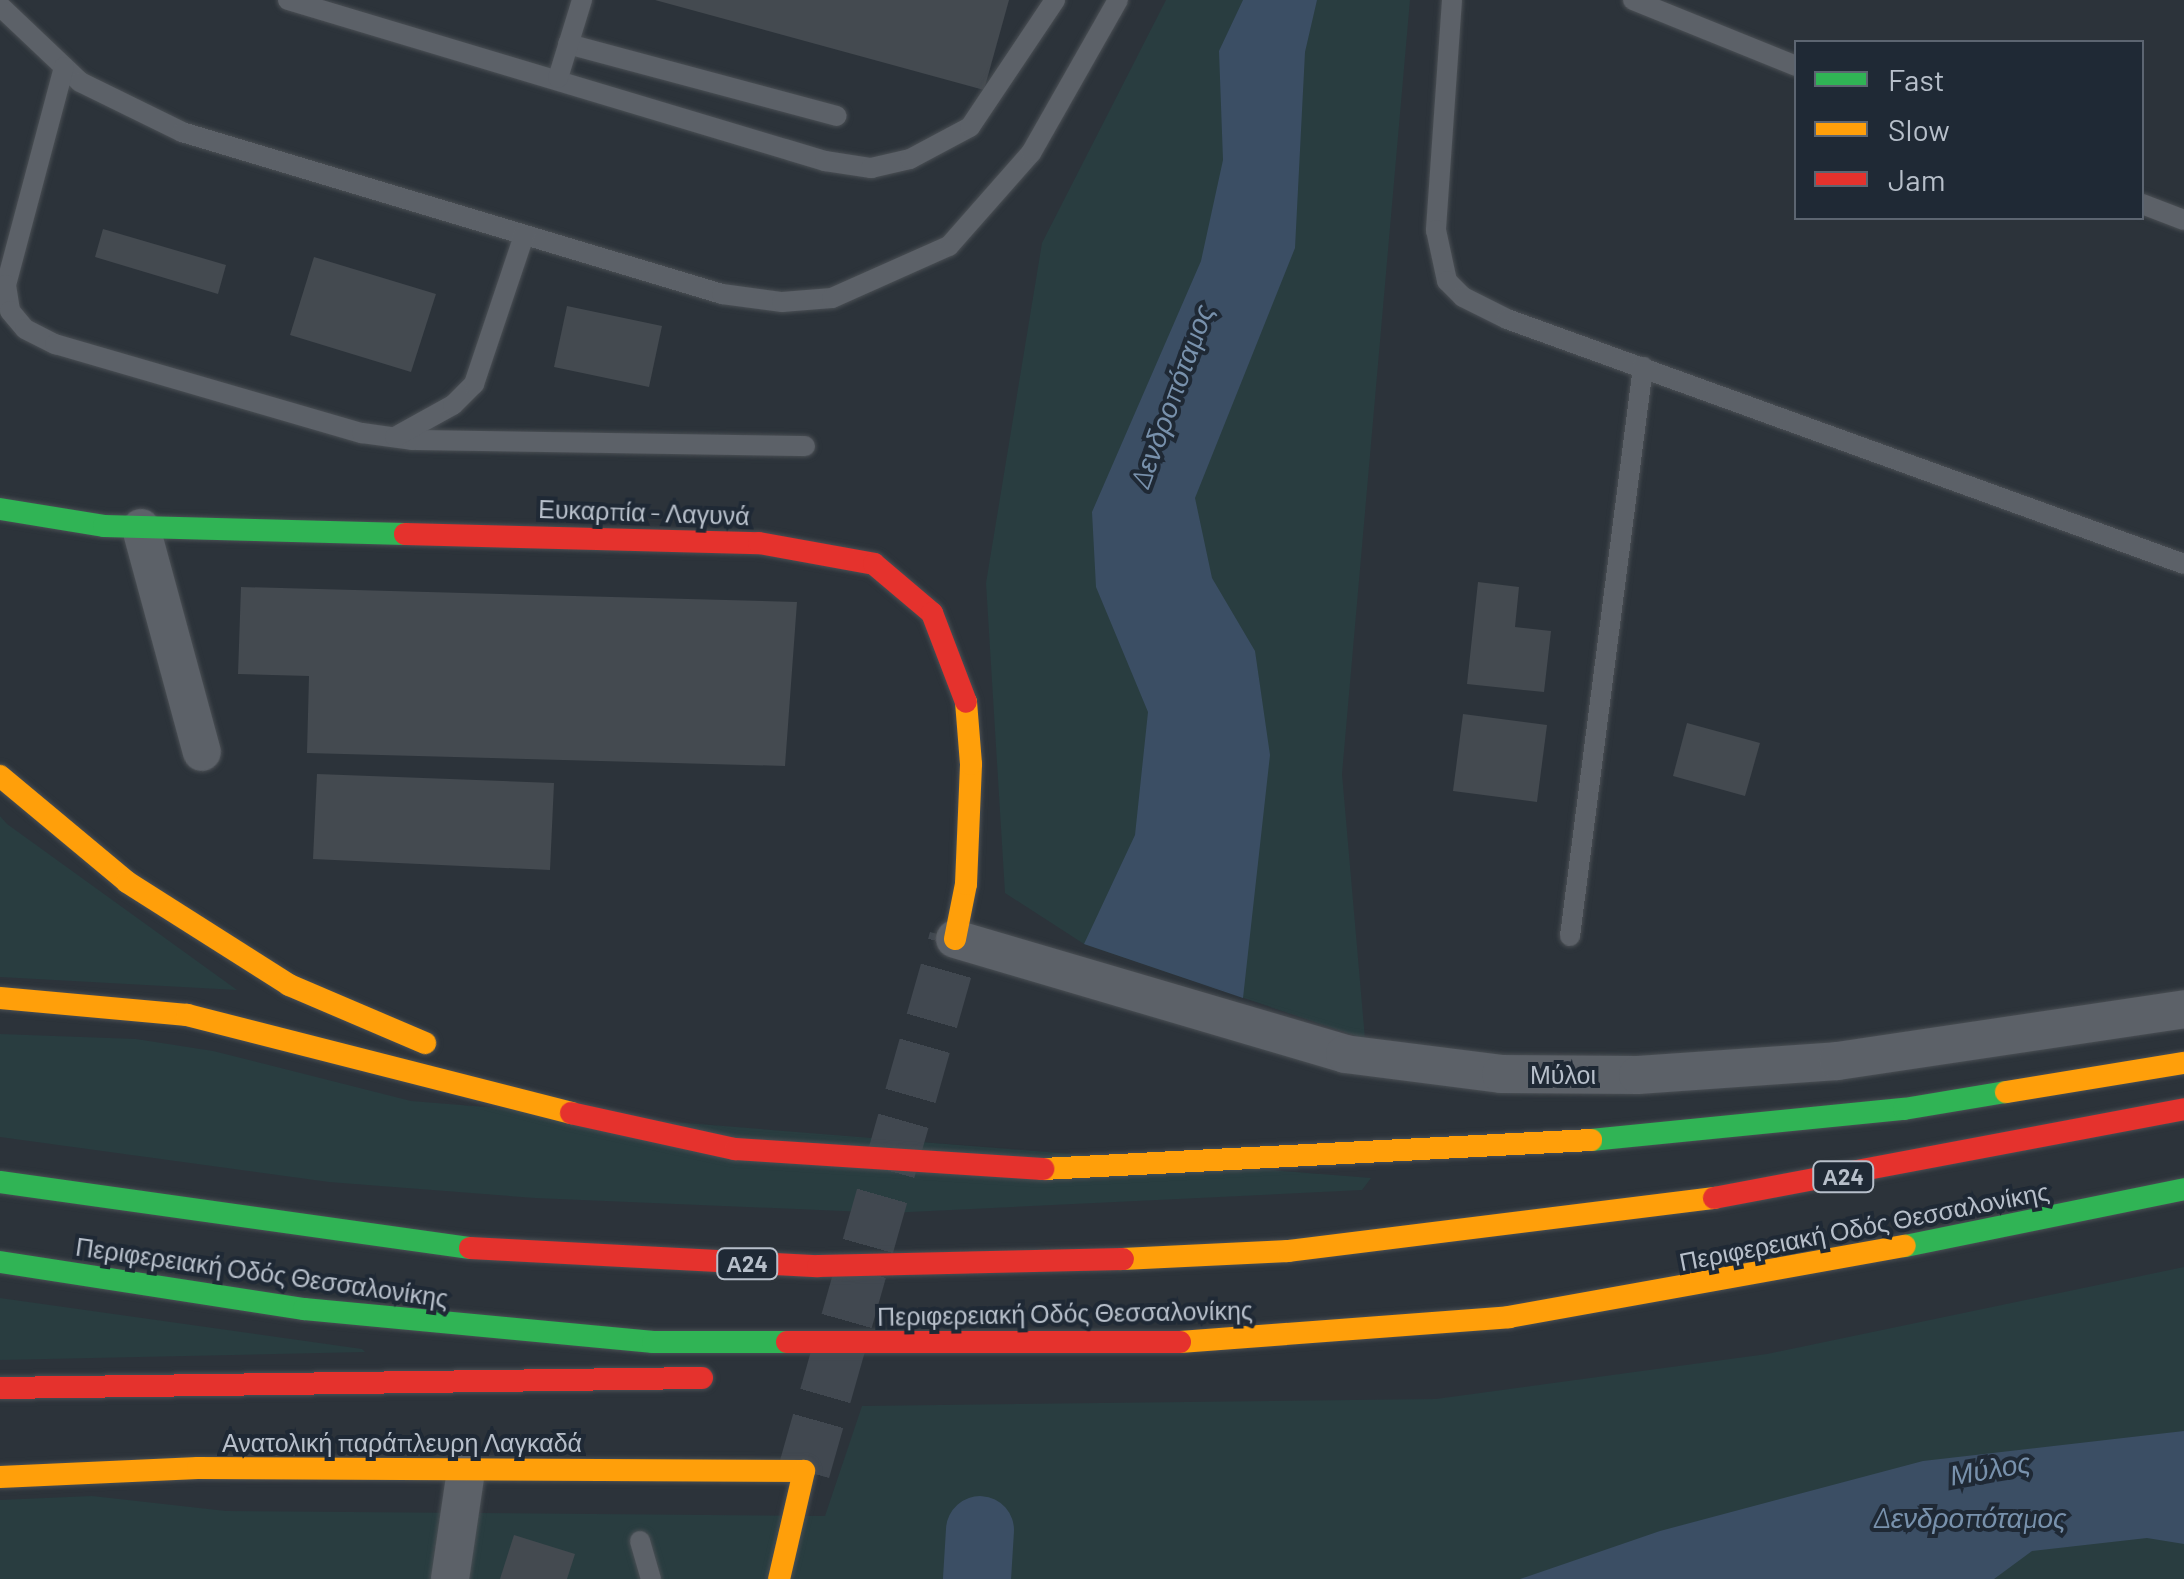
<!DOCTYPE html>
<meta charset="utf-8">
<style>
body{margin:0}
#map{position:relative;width:2184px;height:1579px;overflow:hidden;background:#2c333a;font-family:Barlow,sans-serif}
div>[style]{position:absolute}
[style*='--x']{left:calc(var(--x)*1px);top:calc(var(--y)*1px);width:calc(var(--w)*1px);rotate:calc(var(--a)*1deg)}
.green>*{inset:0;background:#293d40}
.water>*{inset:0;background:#3b4e64}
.river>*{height:68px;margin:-34px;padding:0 34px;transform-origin:34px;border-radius:34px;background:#3b4e64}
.building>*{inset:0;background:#444a50}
.secondary-tunnel>*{height:52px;margin-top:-26px;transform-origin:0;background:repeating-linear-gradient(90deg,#414850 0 52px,transparent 0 78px)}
.roads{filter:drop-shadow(0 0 2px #4a4f54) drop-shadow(0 0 2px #4a4f54)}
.lane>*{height:20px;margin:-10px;padding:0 10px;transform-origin:10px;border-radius:10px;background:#5c6168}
.street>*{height:38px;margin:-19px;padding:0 19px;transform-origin:19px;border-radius:19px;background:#5c6168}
.fast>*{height:22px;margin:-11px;padding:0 11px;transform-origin:11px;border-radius:11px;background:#30b455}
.slow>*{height:22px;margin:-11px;padding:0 11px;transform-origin:11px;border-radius:11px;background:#ff9f0a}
.jam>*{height:22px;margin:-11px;padding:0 11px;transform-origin:11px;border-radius:11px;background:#e5322d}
span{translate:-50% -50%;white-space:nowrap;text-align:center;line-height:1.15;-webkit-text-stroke:8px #1f2935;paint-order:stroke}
.shield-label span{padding:2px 8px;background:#1f2935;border:2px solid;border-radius:8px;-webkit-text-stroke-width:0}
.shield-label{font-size:22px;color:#b7bfca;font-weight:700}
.street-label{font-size:25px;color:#b7bfca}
.water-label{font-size:28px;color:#7891ac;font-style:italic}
.legend{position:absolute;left:1794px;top:40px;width:350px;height:180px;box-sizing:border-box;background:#1f2935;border:2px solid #5c6571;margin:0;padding:12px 18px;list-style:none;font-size:30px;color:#b7bfca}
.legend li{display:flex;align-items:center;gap:20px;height:50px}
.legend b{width:50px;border:2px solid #5c6571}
</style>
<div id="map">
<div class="green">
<i style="clip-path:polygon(1166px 0,1410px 0,1342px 774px,1365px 1039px,1084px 944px,1005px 893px,986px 583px,1042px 243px)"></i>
<i style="clip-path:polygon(0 816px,7px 824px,237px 990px,0 977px)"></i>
<i style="clip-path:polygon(0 1034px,136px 1039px,213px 1051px,411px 1101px,1371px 1178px,1362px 1190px,889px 1213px,535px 1198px,329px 1182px,0 1137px)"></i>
<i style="clip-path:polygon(2184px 1267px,2184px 1579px,0 1579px,0 1500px,92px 1496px,226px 1511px,825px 1516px,862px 1406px,1436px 1399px,1767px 1354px)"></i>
<i style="clip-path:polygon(0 1298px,362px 1349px,365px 1352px,0 1360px)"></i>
</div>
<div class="water">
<i style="clip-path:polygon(1243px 0,1317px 0,1305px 52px,1295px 248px,1195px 498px,1212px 578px,1255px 651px,1270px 755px,1243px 998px,1084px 944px,1135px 835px,1148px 712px,1096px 587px,1092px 512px,1201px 261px,1223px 160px,1219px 51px)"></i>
<i style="clip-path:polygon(2184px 1431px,2184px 1544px,2147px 1538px,2032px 1551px,1994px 1579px,1520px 1579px,1660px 1531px,1923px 1461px)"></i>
</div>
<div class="river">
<i style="--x:977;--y:1579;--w:49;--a:-86.5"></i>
</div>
<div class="building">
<i style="clip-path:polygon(655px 0,1009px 0,984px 90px)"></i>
<i style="clip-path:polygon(103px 229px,226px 265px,218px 294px,95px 257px)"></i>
<i style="clip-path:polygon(314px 257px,436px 294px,411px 372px,290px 335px)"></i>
<i style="clip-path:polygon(567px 306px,662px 326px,649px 387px,554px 367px)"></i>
<i style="clip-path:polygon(1478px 582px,1519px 587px,1515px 627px,1551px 631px,1544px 692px,1467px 684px)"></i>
<i style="clip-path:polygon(241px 587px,797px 602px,785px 766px,307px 753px,309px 676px,238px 674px)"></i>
<i style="clip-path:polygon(1463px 714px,1547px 725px,1537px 802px,1453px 791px)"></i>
<i style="clip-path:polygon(1687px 723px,1760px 743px,1745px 796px,1673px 776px)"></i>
<i style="clip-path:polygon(317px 774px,554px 783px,550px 870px,313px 859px)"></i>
<i style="clip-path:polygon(514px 1535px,575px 1554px,567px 1579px,500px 1579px)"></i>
</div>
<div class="secondary-tunnel">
<i style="--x:804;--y:1471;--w:553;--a:-74.15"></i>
</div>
<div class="roads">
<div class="lane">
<i style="--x:288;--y:0;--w:561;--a:16.69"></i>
<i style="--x:825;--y:161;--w:47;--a:8.7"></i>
<i style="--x:871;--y:168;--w:40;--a:-13"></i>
<i style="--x:910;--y:159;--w:68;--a:-28.1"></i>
<i style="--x:970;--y:127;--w:153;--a:-56.2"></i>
<i style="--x:1452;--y:0;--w:231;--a:94"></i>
<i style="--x:1436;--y:230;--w:52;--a:77.8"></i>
<i style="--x:1447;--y:281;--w:23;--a:45"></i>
<i style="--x:1463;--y:297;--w:49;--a:26.6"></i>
<i style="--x:1507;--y:319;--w:720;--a:19.89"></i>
<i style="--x:1633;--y:0;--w:176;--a:22"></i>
<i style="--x:0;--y:6;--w:110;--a:43.5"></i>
<i style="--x:80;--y:82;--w:114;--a:26.1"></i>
<i style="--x:182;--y:132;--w:564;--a:16.7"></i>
<i style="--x:722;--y:294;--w:61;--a:7.6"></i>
<i style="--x:782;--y:302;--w:50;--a:-4.6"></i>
<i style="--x:832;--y:298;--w:128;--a:-24"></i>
<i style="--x:949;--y:246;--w:124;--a:-48.6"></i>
<i style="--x:1031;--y:153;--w:176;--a:-60.4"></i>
<i style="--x:568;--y:44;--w:278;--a:15"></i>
<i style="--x:64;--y:67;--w:226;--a:104.9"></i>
<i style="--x:6;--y:285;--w:26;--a:81"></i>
<i style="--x:10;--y:311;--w:23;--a:50"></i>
<i style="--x:25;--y:329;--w:34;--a:27"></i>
<i style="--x:55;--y:344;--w:320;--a:16.2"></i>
<i style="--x:362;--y:433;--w:50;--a:8"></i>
<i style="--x:412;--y:440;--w:393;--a:0.9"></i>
<i style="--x:558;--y:78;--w:82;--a:-72.9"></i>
<i style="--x:2142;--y:204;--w:45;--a:20.9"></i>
<i style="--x:395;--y:437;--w:66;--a:-28.9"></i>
<i style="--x:453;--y:405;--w:30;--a:-45"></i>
<i style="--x:474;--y:384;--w:157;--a:-71.4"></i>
<i style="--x:1570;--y:936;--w:574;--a:-82.69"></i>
<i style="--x:640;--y:1541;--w:40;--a:74"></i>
</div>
<div class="street">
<i style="--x:141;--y:528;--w:232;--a:74.8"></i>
<i style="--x:955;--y:939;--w:407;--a:16.4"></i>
<i style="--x:1345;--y:1054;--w:157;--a:7.3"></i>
<i style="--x:1501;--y:1074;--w:137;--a:0.4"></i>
<i style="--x:1638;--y:1075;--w:200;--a:-4"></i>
<i style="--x:1838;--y:1061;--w:350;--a:-8.5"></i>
<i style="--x:450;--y:1579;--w:109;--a:-81.6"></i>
</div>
<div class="fast">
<i style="--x:0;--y:509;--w:105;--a:9.3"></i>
<i style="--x:104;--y:526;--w:301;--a:1.5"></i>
<i style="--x:1591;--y:1140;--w:315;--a:-5.7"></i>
<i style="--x:1904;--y:1109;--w:103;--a:-9.5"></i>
<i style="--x:0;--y:1182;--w:475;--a:8"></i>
<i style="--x:1905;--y:1246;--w:285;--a:-11.5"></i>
<i style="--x:0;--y:1262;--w:308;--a:8.8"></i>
<i style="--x:304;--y:1309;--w:351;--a:5.4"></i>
<i style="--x:653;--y:1342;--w:134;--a:0"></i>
</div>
<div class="slow">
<i style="--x:0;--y:776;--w:165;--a:39.8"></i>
<i style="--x:127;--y:882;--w:192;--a:32.4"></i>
<i style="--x:289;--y:985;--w:148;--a:23.1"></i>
<i style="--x:955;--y:939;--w:56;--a:-78.7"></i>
<i style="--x:966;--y:884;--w:120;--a:-87.6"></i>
<i style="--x:971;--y:764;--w:62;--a:-94.6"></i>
<i style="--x:0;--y:998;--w:188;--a:5.2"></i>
<i style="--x:187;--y:1015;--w:396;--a:14.3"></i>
<i style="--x:2006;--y:1092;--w:180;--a:-9.3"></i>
<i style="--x:1043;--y:1169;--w:549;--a:-3.03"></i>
<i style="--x:1123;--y:1259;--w:165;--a:-2.8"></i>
<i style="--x:1288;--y:1251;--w:429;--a:-7.1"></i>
<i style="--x:1180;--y:1342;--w:330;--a:-4.3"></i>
<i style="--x:1509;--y:1317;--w:402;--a:-10.2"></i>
<i style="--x:0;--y:1477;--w:198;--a:-2.6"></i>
<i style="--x:198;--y:1468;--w:606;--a:0.28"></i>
<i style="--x:804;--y:1471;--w:111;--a:103"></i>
</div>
<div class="jam">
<i style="--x:405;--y:534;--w:354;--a:1.5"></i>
<i style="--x:759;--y:543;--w:117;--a:10.3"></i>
<i style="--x:874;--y:564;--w:76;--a:40.2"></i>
<i style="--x:932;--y:613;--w:95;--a:69.1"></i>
<i style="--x:571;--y:1113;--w:168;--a:12.4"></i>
<i style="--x:735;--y:1149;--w:309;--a:3.7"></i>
<i style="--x:1714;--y:1198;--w:478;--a:-10.7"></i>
<i style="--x:470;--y:1248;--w:348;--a:3"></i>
<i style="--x:818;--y:1266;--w:305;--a:-1.3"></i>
<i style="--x:787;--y:1342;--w:393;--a:0"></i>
<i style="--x:0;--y:1388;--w:702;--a:-0.82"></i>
</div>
</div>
<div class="shield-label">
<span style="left:1843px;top:1177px">Α24</span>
<span style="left:747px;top:1264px">Α24</span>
</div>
<div class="street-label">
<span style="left:644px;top:512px;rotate:2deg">Ευκαρπία - Λαγυνά</span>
<span style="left:1563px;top:1074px">Μύλοι</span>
<span style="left:1864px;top:1226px;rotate:-11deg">Περιφερειακή Οδός Θεσσαλονίκης</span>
<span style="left:262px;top:1272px;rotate:8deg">Περιφερειακή Οδός Θεσσαλονίκης</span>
<span style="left:1065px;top:1313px;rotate:-1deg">Περιφερειακή Οδός Θεσσαλονίκης</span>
<span style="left:402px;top:1442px">Ανατολική παράπλευρη Λαγκαδά</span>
</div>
<div class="water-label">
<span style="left:1171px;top:396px;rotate:-70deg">Δενδροπόταμος</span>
<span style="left:1990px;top:1468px;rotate:-10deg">Μύλος</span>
<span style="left:1970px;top:1517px">Δενδροπόταμος</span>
</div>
<ul class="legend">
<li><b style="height:12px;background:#30b455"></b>Fast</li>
<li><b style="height:12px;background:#ff9f0a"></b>Slow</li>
<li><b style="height:12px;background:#e5322d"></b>Jam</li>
</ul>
</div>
